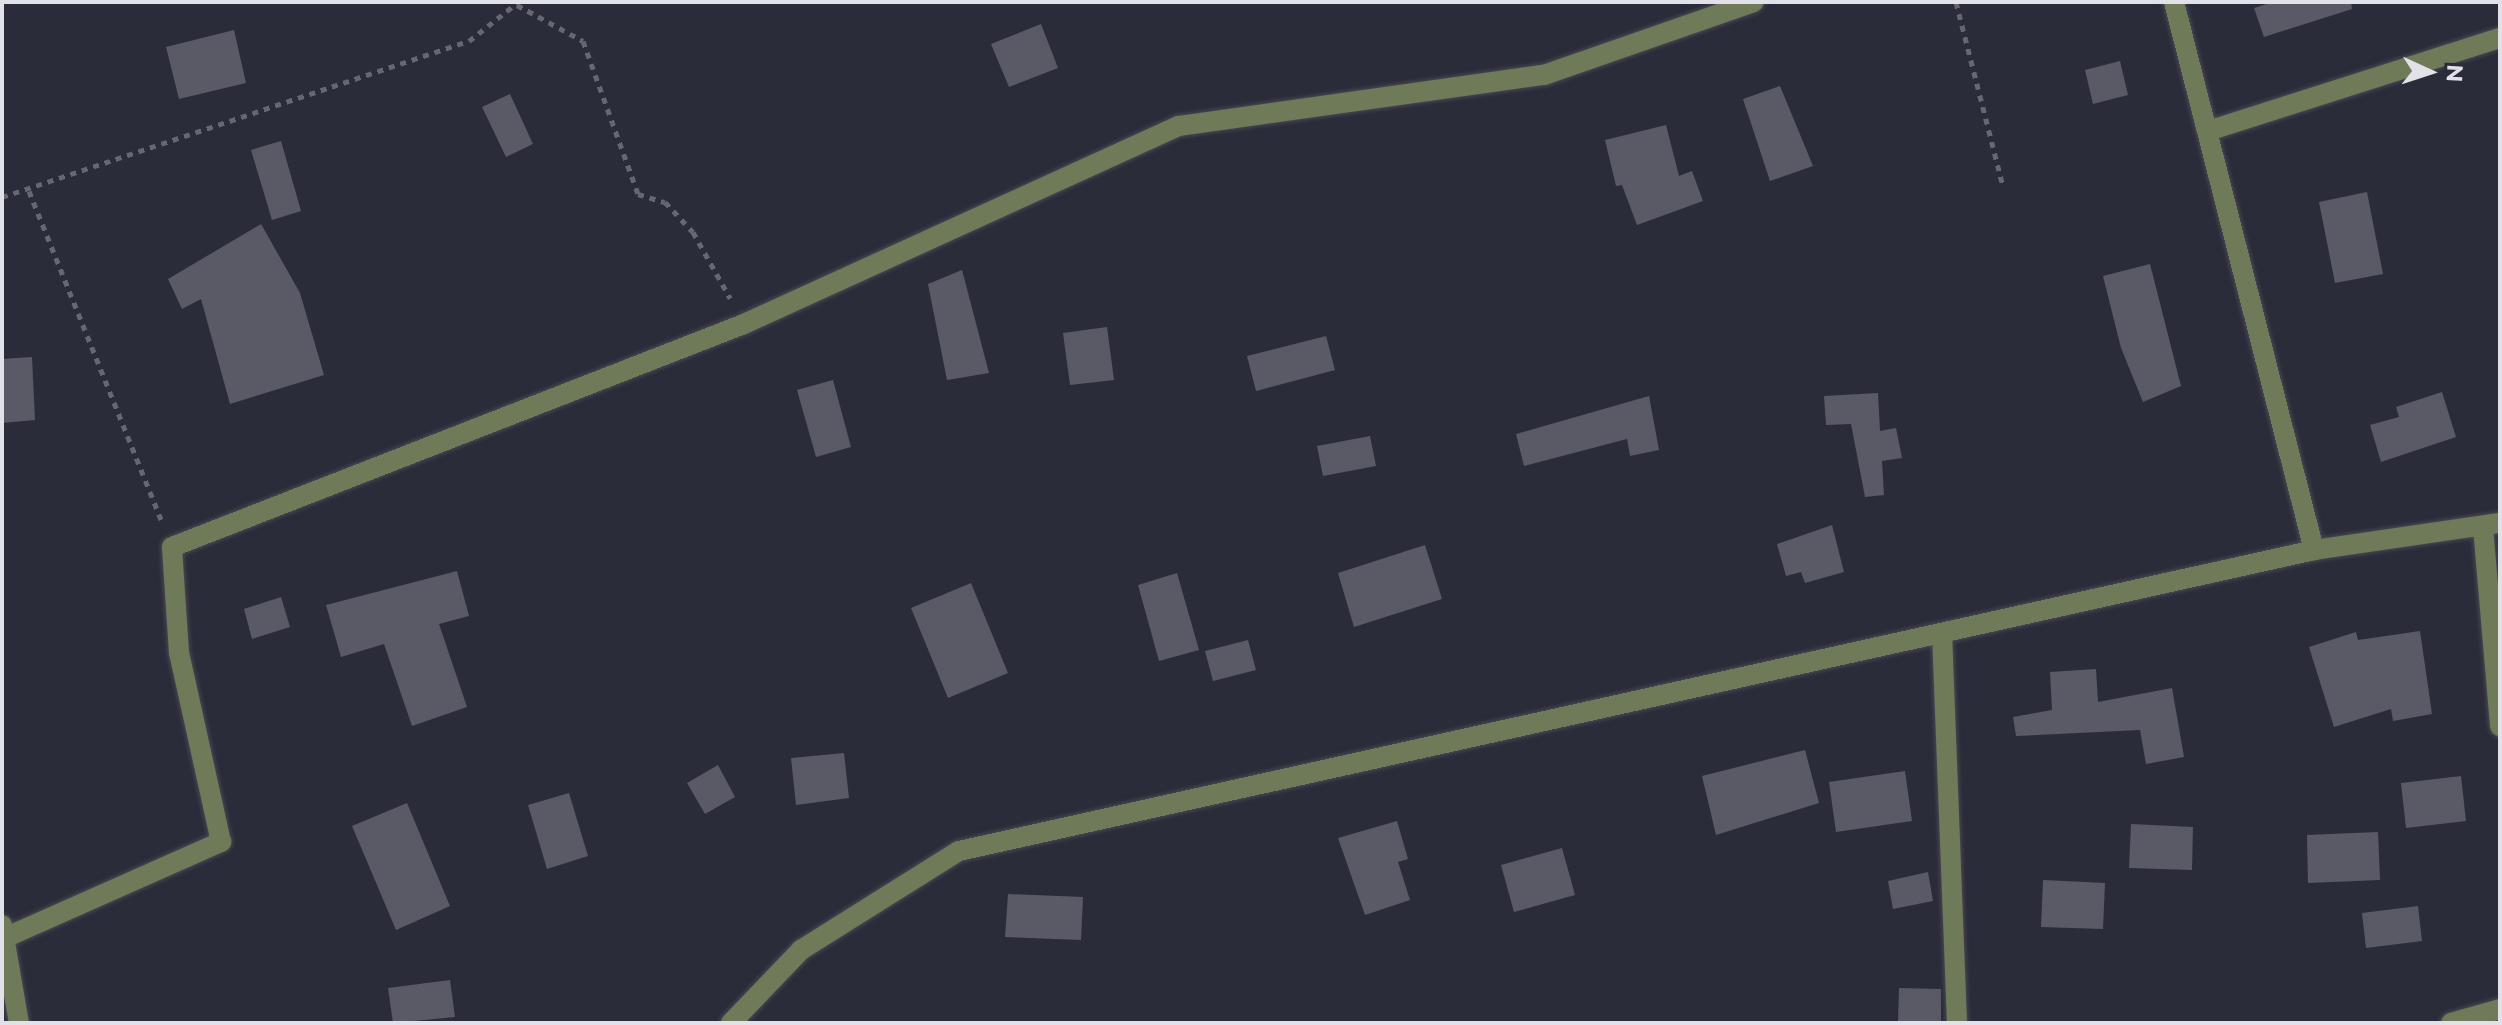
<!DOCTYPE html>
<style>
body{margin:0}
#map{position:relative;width:2502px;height:1025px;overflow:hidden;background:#2b2c39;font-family:Montserrat,sans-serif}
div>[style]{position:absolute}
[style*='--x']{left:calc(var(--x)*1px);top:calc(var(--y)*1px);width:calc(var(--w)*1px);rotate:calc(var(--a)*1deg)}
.building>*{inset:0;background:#5a5a67}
.path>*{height:5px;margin-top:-2.5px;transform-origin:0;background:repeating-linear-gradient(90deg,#666773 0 6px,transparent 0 12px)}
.roads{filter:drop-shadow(0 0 2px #484955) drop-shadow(0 0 2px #484955)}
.minor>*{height:20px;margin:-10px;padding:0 10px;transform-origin:10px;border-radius:10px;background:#6f7a59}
span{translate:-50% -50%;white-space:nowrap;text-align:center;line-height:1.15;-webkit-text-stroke:6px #2b2c39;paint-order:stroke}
.frame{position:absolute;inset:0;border:4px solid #e0e1e9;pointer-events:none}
.north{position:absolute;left:2390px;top:32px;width:80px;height:80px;-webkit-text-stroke:6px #2b2c39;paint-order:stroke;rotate:93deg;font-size:22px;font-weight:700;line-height:32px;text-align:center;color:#e0e1e9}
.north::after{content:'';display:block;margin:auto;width:28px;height:36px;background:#e0e1e9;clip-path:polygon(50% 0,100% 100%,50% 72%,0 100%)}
</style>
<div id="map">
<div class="building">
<i style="clip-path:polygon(2273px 2px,2351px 2px,2352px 9px,2264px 37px,2254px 8px)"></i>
<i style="clip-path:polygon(1041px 24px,1058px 68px,1009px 87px,991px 44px)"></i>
<i style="clip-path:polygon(234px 30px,246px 83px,179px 99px,166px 47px)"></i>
<i style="clip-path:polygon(2120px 61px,2128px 95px,2093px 104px,2085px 70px)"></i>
<i style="clip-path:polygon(1780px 86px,1813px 166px,1770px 181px,1743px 99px)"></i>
<i style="clip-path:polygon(510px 94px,533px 144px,506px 157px,482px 107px)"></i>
<i style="clip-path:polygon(1666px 125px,1679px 176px,1692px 171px,1703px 201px,1637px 225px,1622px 185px,1616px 186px,1605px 140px)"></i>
<i style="clip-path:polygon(281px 141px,301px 211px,272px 220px,251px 150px)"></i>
<i style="clip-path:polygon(2367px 192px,2383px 274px,2335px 283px,2319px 202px)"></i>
<i style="clip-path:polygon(261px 224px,300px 293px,324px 375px,230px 404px,201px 299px,182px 309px,168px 279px)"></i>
<i style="clip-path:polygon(2150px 264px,2181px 386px,2143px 402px,2121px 348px,2103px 276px)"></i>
<i style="clip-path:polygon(962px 270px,989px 373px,947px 380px,928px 284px)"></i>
<i style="clip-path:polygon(1107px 327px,1114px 380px,1070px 385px,1063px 333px)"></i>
<i style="clip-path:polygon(1326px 336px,1335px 370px,1256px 391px,1247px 356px)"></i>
<i style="clip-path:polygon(32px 357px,35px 420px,2px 423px,2px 359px)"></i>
<i style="clip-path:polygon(833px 380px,851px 447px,816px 457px,797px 390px)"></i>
<i style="clip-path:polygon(2442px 392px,2456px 437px,2381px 462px,2370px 425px,2399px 417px,2396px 407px)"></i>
<i style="clip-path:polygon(1878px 393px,1880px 431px,1896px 428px,1902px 458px,1882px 461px,1884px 495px,1865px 497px,1851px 424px,1826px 425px,1824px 396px)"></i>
<i style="clip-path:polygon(1649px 396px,1659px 450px,1630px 456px,1627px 439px,1524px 466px,1516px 434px)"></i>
<i style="clip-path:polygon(1370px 436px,1376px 466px,1323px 476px,1317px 446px)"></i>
<i style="clip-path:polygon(1832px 525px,1844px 572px,1805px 583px,1801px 572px,1786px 576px,1777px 544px)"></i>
<i style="clip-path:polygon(1425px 545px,1442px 599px,1354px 627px,1338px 573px)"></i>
<i style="clip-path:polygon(457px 571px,469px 616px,439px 624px,467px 707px,412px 726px,384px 644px,341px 657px,326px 605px)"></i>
<i style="clip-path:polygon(1177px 573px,1199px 650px,1159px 661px,1138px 585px)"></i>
<i style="clip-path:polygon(971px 583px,1008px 673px,948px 698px,911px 608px)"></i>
<i style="clip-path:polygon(281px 597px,290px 627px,252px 639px,244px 609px)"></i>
<i style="clip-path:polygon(2420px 631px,2432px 714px,2393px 721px,2391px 709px,2334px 727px,2309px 647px,2356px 632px,2358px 640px)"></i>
<i style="clip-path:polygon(1248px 640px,1256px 670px,1213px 681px,1205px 651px)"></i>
<i style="clip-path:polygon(2096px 669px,2098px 702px,2172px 688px,2184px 757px,2146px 764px,2140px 730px,2016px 736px,2013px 717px,2052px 710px,2050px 672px)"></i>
<i style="clip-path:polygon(1805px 750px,1819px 803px,1716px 835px,1702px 776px)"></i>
<i style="clip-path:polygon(844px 753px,849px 798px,796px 805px,791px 758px)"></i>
<i style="clip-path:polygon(718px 765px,735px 797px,705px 814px,687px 783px)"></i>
<i style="clip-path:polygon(1905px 771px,1912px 821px,1836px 832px,1829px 782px)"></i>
<i style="clip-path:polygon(2461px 776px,2466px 821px,2406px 828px,2401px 783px)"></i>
<i style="clip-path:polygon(569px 793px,588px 856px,547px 869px,528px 805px)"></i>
<i style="clip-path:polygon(407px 803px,450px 906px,396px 930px,352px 826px)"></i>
<i style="clip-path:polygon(1397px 821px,1408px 859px,1398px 862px,1410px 900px,1365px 915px,1338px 838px)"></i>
<i style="clip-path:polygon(2131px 824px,2193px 827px,2192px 870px,2129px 868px)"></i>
<i style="clip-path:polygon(2378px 832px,2380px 880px,2308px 883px,2307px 835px)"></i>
<i style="clip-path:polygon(1562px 848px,1575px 895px,1514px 912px,1501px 865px)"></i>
<i style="clip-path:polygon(1928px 872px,1933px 901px,1893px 909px,1888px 881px)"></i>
<i style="clip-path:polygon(2043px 880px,2105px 883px,2103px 929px,2041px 927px)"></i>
<i style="clip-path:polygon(1008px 894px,1083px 897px,1081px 940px,1005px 937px)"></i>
<i style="clip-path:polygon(2418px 906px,2422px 941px,2366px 948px,2362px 913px)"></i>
<i style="clip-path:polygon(450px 980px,455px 1017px,393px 1023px,388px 988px)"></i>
<i style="clip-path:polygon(1899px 988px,1941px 989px,1941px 1023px,1898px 1023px)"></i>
</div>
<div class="path">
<i style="--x:1956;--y:2;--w:187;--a:75.7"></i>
<i style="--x:517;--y:5;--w:75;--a:28.6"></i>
<i style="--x:583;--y:41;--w:163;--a:70.2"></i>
<i style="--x:638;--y:194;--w:28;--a:17"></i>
<i style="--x:665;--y:202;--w:41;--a:47"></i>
<i style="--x:693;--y:232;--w:76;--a:60.7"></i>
<i style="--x:29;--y:191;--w:354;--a:68.1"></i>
<i style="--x:2;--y:197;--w:492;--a:-18.5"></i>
<i style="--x:469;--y:41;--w:63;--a:-38.5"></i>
</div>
<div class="roads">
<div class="minor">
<i style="--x:2174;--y:2;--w:566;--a:75.67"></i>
<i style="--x:2208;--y:131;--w:306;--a:-17.7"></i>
<i style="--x:2483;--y:527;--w:200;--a:85.1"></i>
<i style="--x:1942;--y:633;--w:390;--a:87.8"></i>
<i style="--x:2;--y:925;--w:99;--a:80.2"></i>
<i style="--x:2;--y:939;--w:240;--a:-23.9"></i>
<i style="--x:221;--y:842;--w:194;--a:-102.5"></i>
<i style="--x:179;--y:653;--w:106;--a:-93.8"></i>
<i style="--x:172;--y:547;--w:614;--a:-21.3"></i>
<i style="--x:744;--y:324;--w:478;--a:-24.5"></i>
<i style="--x:1179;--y:126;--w:369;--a:-8"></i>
<i style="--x:1544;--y:75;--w:222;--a:-19.2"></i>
<i style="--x:731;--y:1023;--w:101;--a:-46.2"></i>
<i style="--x:801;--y:950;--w:186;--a:-32.1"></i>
<i style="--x:959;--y:851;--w:1388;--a:-12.52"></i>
<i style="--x:2314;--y:550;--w:188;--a:-8.3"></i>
<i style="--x:2451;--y:1023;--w:51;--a:-15.9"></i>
</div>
</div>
<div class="frame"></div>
<div class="north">N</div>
</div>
